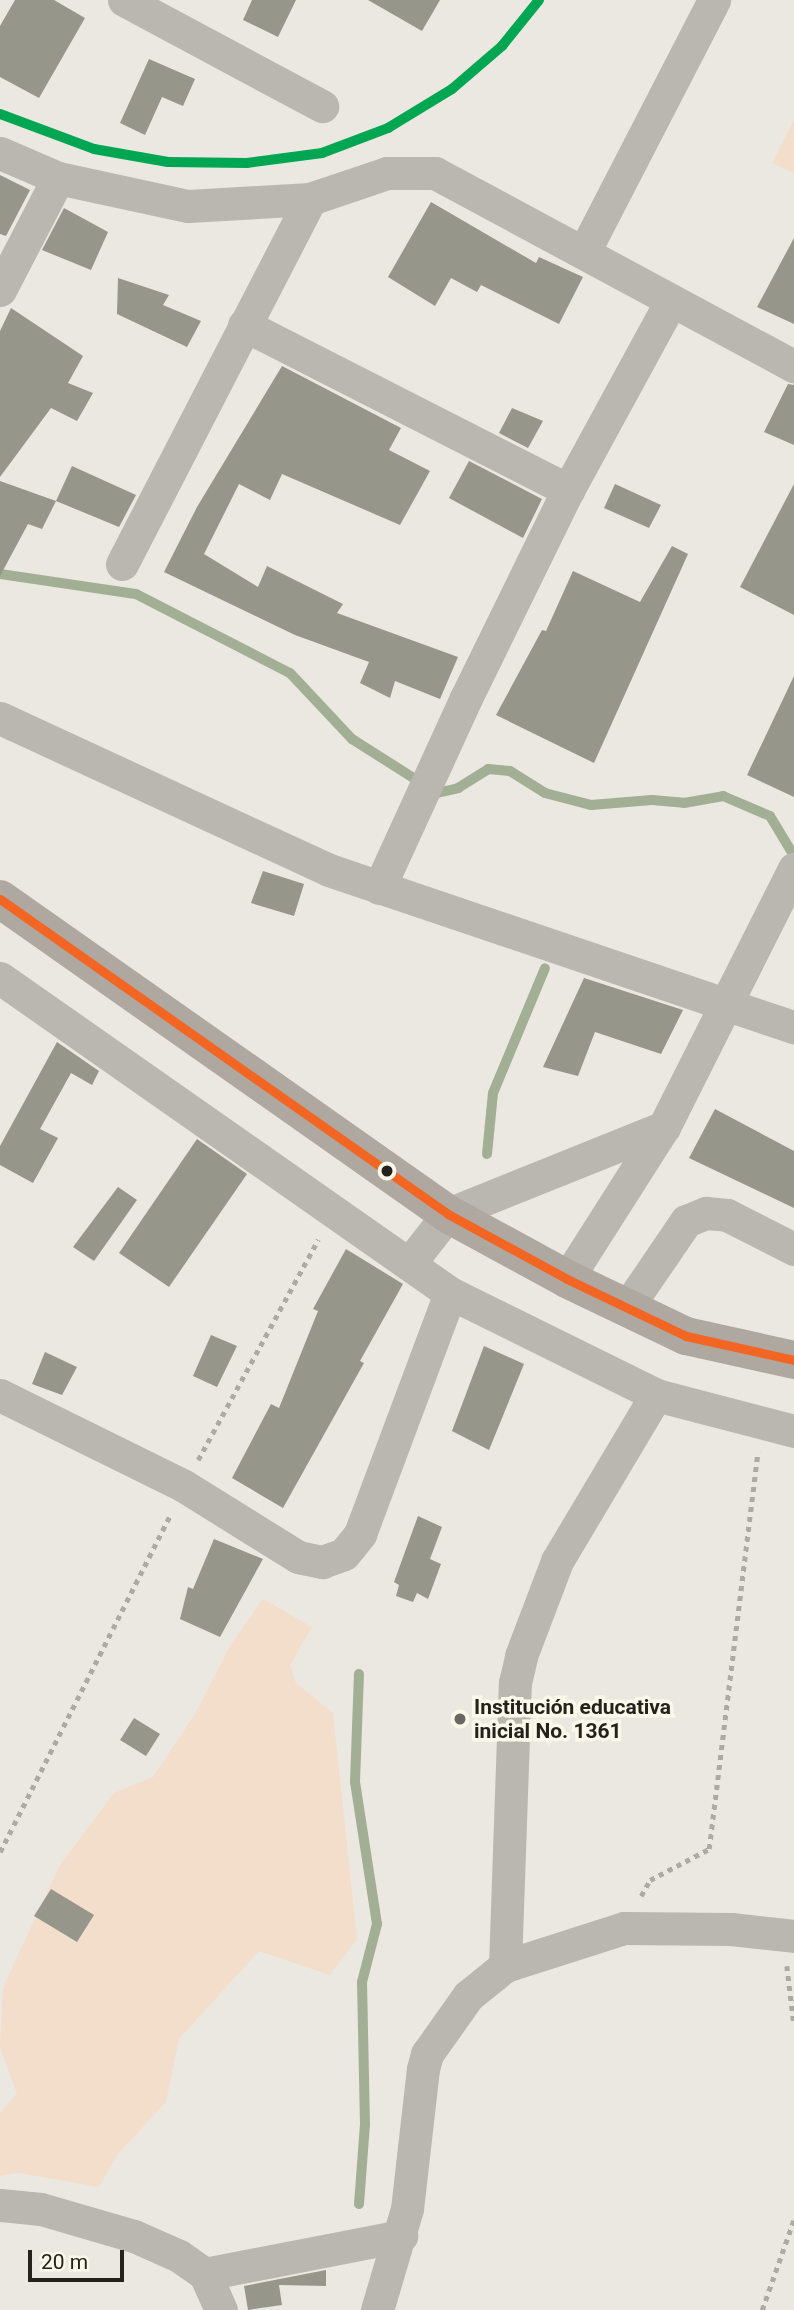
<!DOCTYPE html>
<meta charset="utf-8">
<style>
body{margin:0}
#map{position:relative;width:794px;height:2310px;overflow:hidden;background:#eae8e0;font-family:Roboto,sans-serif}
div>[style]{position:absolute}
[style*='--x']{left:calc(var(--x)*1px);top:calc(var(--y)*1px);width:calc(var(--w)*1px);rotate:calc(var(--a)*1deg)}
.green>*{inset:0;background:#f3decb}
.stream>*{height:10px;margin:-5px;padding:0 5px;transform-origin:5px;border-radius:5px;background:#a3af94}
.building>*{inset:0;background:#96968b}
.path>*{height:4.5px;margin-top:-2.25px;transform-origin:0;background:repeating-linear-gradient(90deg,#acaaa4 0 5px,transparent 0 10px)}
.minor>*{height:33px;margin:-16.5px;padding:0 16.5px;transform-origin:16.5px;border-radius:16.5px;background:#bab6b0}
.highway>*{height:38px;margin:-19px;padding:0 19px;transform-origin:19px;border-radius:19px;background:#aea8a0}
.bus-1>*{height:9px;margin:-4.5px;padding:0 4.5px;transform-origin:4.5px;border-radius:4.5px;background:#f26522}
.rail-1>*{height:10px;margin:-5px;padding:0 5px;transform-origin:5px;border-radius:5px;background:#00a651}
.dots>*{width:19px;height:19px;translate:-50% -50%;box-sizing:border-box;border:4px solid #fcf8e9;border-radius:50%}
span{translate:-50% -50%;white-space:nowrap;text-align:center;line-height:1.15;-webkit-text-stroke:7px #fcf8e9;paint-order:stroke}
.poi-label{font-size:21px;color:#23221d;font-weight:700}
.left{translate:0 -50%;text-align:left}
.scale{position:absolute;left:28px;top:2250px;width:96px;height:32px;box-sizing:border-box;border:4px solid #23221d;border-top:0;padding-left:9px;font-size:21px;line-height:24px;white-space:nowrap;color:#23221d;-webkit-text-stroke:5px #fcf8e9;paint-order:stroke}
</style>
<div id="map">
<div class="green">
<i style="clip-path:polygon(794px 120px,794px 173px,772px 163px)"></i>
<i style="clip-path:polygon(263px 1599px,312px 1627px,290px 1665px,296px 1683px,333px 1713px,357px 1939px,330px 1975px,259px 1951px,179px 2039px,166px 2102px,117px 2155px,99px 2187px,19px 2173px,0 2176px,0 2113px,17px 2094px,0 2047px,3px 1987px,60px 1865px,114px 1793px,153px 1777px,195px 1714px,231px 1644px)"></i>
</div>
<div class="stream">
<i style="--x:0;--y:574;--w:137;--a:8.4"></i>
<i style="--x:136;--y:594;--w:173;--a:27.2"></i>
<i style="--x:290;--y:673;--w:91;--a:46.8"></i>
<i style="--x:352;--y:739;--w:101;--a:32.4"></i>
<i style="--x:437;--y:793;--w:22;--a:-13"></i>
<i style="--x:458;--y:788;--w:36;--a:-32"></i>
<i style="--x:488;--y:769;--w:22;--a:5"></i>
<i style="--x:510;--y:771;--w:41;--a:32.2"></i>
<i style="--x:545;--y:793;--w:48;--a:14.6"></i>
<i style="--x:591;--y:805;--w:61;--a:-4.7"></i>
<i style="--x:652;--y:800;--w:32;--a:5"></i>
<i style="--x:684;--y:803;--w:40;--a:-10"></i>
<i style="--x:723;--y:796;--w:51;--a:23.1"></i>
<i style="--x:770;--y:816;--w:47;--a:59"></i>
<i style="--x:487;--y:1154;--w:61;--a:-84.4"></i>
<i style="--x:493;--y:1093;--w:135;--a:-67.4"></i>
<i style="--x:359;--y:2204;--w:79;--a:-85.7"></i>
<i style="--x:365;--y:2125;--w:143;--a:-91.2"></i>
<i style="--x:362;--y:1982;--w:60;--a:-75.5"></i>
<i style="--x:377;--y:1924;--w:144;--a:-98.8"></i>
<i style="--x:355;--y:1782;--w:108;--a:-87.9"></i>
</div>
<div class="building">
<i style="clip-path:polygon(15px 0,54px 0,85px 18px,39px 98px,0 77px,0 26px)"></i>
<i style="clip-path:polygon(252px 0,296px 0,278px 37px,243px 20px)"></i>
<i style="clip-path:polygon(368px 0,440px 0,422px 31px)"></i>
<i style="clip-path:polygon(149px 59px,195px 79px,183px 106px,162px 97px,145px 135px,120px 123px)"></i>
<i style="clip-path:polygon(0 175px,30px 190px,6px 236px,0 234px)"></i>
<i style="clip-path:polygon(431px 202px,536px 263px,539px 257px,583px 277px,559px 324px,481px 285px,477px 292px,451px 278px,435px 306px,388px 277px)"></i>
<i style="clip-path:polygon(64px 208px,108px 232px,91px 270px,42px 250px)"></i>
<i style="clip-path:polygon(794px 238px,794px 324px,757px 307px)"></i>
<i style="clip-path:polygon(118px 278px,169px 295px,163px 305px,201px 321px,187px 347px,117px 314px)"></i>
<i style="clip-path:polygon(11px 308px,83px 356px,68px 383px,93px 393px,77px 421px,51px 408px,0 477px,0 331px)"></i>
<i style="clip-path:polygon(282px 366px,401px 428px,389px 450px,430px 471px,400px 525px,282px 474px,270px 500px,239px 484px,204px 554px,258px 587px,267px 566px,343px 604px,337px 613px,458px 657px,440px 699px,395px 681px,390px 698px,360px 683px,369px 662px,295px 635px,164px 572px,197px 507px)"></i>
<i style="clip-path:polygon(788px 384px,794px 385px,794px 445px,764px 432px)"></i>
<i style="clip-path:polygon(512px 408px,543px 421px,528px 448px,499px 433px)"></i>
<i style="clip-path:polygon(469px 461px,542px 499px,523px 538px,449px 498px)"></i>
<i style="clip-path:polygon(72px 466px,136px 495px,119px 527px,56px 501px)"></i>
<i style="clip-path:polygon(0 481px,56px 501px,42px 529px,28px 524px,0 576px)"></i>
<i style="clip-path:polygon(615px 484px,661px 505px,649px 528px,604px 508px)"></i>
<i style="clip-path:polygon(794px 484px,794px 615px,740px 587px)"></i>
<i style="clip-path:polygon(672px 546px,688px 554px,594px 763px,496px 715px,542px 630px,546px 631px,573px 571px,640px 602px)"></i>
<i style="clip-path:polygon(794px 676px,794px 797px,747px 775px)"></i>
<i style="clip-path:polygon(263px 871px,304px 884px,294px 916px,251px 903px)"></i>
<i style="clip-path:polygon(584px 978px,683px 1010px,661px 1054px,595px 1032px,578px 1076px,543px 1067px)"></i>
<i style="clip-path:polygon(57px 1042px,99px 1071px,92px 1085px,71px 1073px,40px 1129px,58px 1138px,33px 1183px,0 1165px,0 1146px)"></i>
<i style="clip-path:polygon(715px 1109px,794px 1151px,794px 1208px,689px 1158px)"></i>
<i style="clip-path:polygon(197px 1139px,247px 1174px,169px 1287px,119px 1253px)"></i>
<i style="clip-path:polygon(118px 1187px,137px 1200px,94px 1261px,73px 1247px)"></i>
<i style="clip-path:polygon(346px 1249px,403px 1284px,360px 1361px,364px 1363px,283px 1508px,232px 1478px,271px 1404px,279px 1408px,318px 1311px,313px 1309px)"></i>
<i style="clip-path:polygon(211px 1335px,237px 1346px,217px 1387px,193px 1376px)"></i>
<i style="clip-path:polygon(484px 1346px,524px 1364px,489px 1450px,452px 1431px)"></i>
<i style="clip-path:polygon(45px 1352px,77px 1367px,62px 1395px,32px 1384px)"></i>
<i style="clip-path:polygon(418px 1516px,442px 1527px,430px 1559px,441px 1564px,428px 1599px,417px 1593px,413px 1602px,396px 1596px,399px 1585px,394px 1582px)"></i>
<i style="clip-path:polygon(214px 1539px,263px 1559px,220px 1637px,180px 1619px,188px 1587px,193px 1589px)"></i>
<i style="clip-path:polygon(134px 1718px,160px 1734px,146px 1756px,120px 1740px)"></i>
<i style="clip-path:polygon(51px 1889px,94px 1915px,77px 1942px,34px 1916px)"></i>
<i style="clip-path:polygon(326px 2270px,326px 2286px,279px 2285px,282px 2305px,248px 2310px,244px 2286px)"></i>
</div>
<div class="path">
<i style="--x:198;--y:1460;--w:251;--a:-61.4"></i>
<i style="--x:0;--y:1852;--w:379;--a:-63.2"></i>
<i style="--x:641;--y:1896;--w:18;--a:-61"></i>
<i style="--x:650;--y:1880;--w:67;--a:-27.7"></i>
<i style="--x:709;--y:1849;--w:400;--a:-83"></i>
<i style="--x:787;--y:1966;--w:58;--a:83.1"></i>
<i style="--x:762;--y:2310;--w:96;--a:-70.6"></i>
</div>
<div class="minor">
<i style="--x:124;--y:0;--w:225;--a:28.2"></i>
<i style="--x:0;--y:153;--w:63;--a:23.3"></i>
<i style="--x:58;--y:178;--w:133;--a:12.2"></i>
<i style="--x:188;--y:206;--w:122;--a:-3.3"></i>
<i style="--x:310;--y:199;--w:81;--a:-18.7"></i>
<i style="--x:387;--y:173;--w:48;--a:0"></i>
<i style="--x:435;--y:173;--w:408;--a:28.3"></i>
<i style="--x:584;--y:252;--w:284;--a:-62.7"></i>
<i style="--x:0;--y:290;--w:126;--a:-62.6"></i>
<i style="--x:244;--y:325;--w:364;--a:27"></i>
<i style="--x:122;--y:564;--w:411;--a:-62.7"></i>
<i style="--x:0;--y:718;--w:362;--a:24.8"></i>
<i style="--x:329;--y:870;--w:491;--a:18.7"></i>
<i style="--x:379;--y:888;--w:209;--a:-65.4"></i>
<i style="--x:466;--y:698;--w:232;--a:-63.9"></i>
<i style="--x:568;--y:490;--w:213;--a:-61.4"></i>
<i style="--x:0;--y:978;--w:549;--a:34.99"></i>
<i style="--x:450;--y:1293;--w:230;--a:26.3"></i>
<i style="--x:656;--y:1395;--w:143;--a:14.6"></i>
<i style="--x:409;--y:1264;--w:63;--a:-52"></i>
<i style="--x:448;--y:1214;--w:233;--a:-21.9"></i>
<i style="--x:567;--y:1279;--w:180;--a:-57.5"></i>
<i style="--x:664;--y:1127;--w:289;--a:-63.3"></i>
<i style="--x:626;--y:1309;--w:107;--a:-55.7"></i>
<i style="--x:686;--y:1221;--w:22;--a:-22"></i>
<i style="--x:706;--y:1213;--w:21;--a:5"></i>
<i style="--x:727;--y:1215;--w:75;--a:26.9"></i>
<i style="--x:0;--y:1395;--w:205;--a:26.3"></i>
<i style="--x:184;--y:1486;--w:134;--a:31.9"></i>
<i style="--x:298;--y:1557;--w:25;--a:12"></i>
<i style="--x:322;--y:1562;--w:23;--a:-20"></i>
<i style="--x:344;--y:1554;--w:26;--a:-51"></i>
<i style="--x:360;--y:1534;--w:257;--a:-69.5"></i>
<i style="--x:505;--y:1966;--w:283;--a:-88"></i>
<i style="--x:515;--y:1683;--w:28;--a:-77"></i>
<i style="--x:521;--y:1656;--w:102;--a:-69.2"></i>
<i style="--x:557;--y:1561;--w:193;--a:-59.2"></i>
<i style="--x:0;--y:2205;--w:41;--a:5.6"></i>
<i style="--x:41;--y:2209;--w:97;--a:16.2"></i>
<i style="--x:134;--y:2236;--w:49;--a:24"></i>
<i style="--x:179;--y:2256;--w:32;--a:35"></i>
<i style="--x:205;--y:2274;--w:39;--a:66"></i>
<i style="--x:205;--y:2274;--w:200;--a:-11"></i>
<i style="--x:377;--y:2310;--w:105;--a:-73.5"></i>
<i style="--x:407;--y:2209;--w:141;--a:-83.5"></i>
<i style="--x:423;--y:2069;--w:16;--a:-75"></i>
<i style="--x:427;--y:2054;--w:71;--a:-54.7"></i>
<i style="--x:468;--y:1996;--w:48;--a:-39"></i>
<i style="--x:505;--y:1966;--w:125;--a:-17.7"></i>
<i style="--x:624;--y:1928;--w:107;--a:0.5"></i>
<i style="--x:731;--y:1929;--w:63;--a:6.3"></i>
</div>
<div class="highway">
<i style="--x:0;--y:899;--w:548;--a:35.11"></i>
<i style="--x:448;--y:1214;--w:136;--a:28.6"></i>
<i style="--x:567;--y:1279;--w:132;--a:25.6"></i>
<i style="--x:686;--y:1336;--w:111;--a:12.5"></i>
</div>
<div class="bus-1">
<i style="--x:0;--y:899;--w:548;--a:35.11"></i>
<i style="--x:448;--y:1214;--w:136;--a:28.6"></i>
<i style="--x:567;--y:1279;--w:132;--a:25.6"></i>
<i style="--x:686;--y:1336;--w:111;--a:12.5"></i>
</div>
<div class="rail-1">
<i style="--x:0;--y:114;--w:100;--a:20.4"></i>
<i style="--x:94;--y:149;--w:75;--a:10"></i>
<i style="--x:168;--y:162;--w:79;--a:0.7"></i>
<i style="--x:247;--y:163;--w:76;--a:-7.6"></i>
<i style="--x:322;--y:153;--w:71;--a:-20.7"></i>
<i style="--x:388;--y:128;--w:75;--a:-31.4"></i>
<i style="--x:452;--y:89;--w:66;--a:-40.7"></i>
<i style="--x:502;--y:46;--w:59;--a:-51.2"></i>
</div>
<div class="dots">
<i style="left:387px;top:1171px;background:#23221d"></i>
<i style="left:460px;top:1719px;background:#696761"></i>
</div>
<div class="poi-label">
<span class="left" style="left:474px;top:1719px">Institución educativa<br>inicial No. 1361</span>
</div>
<div class="scale">20 m</div>
</div>
